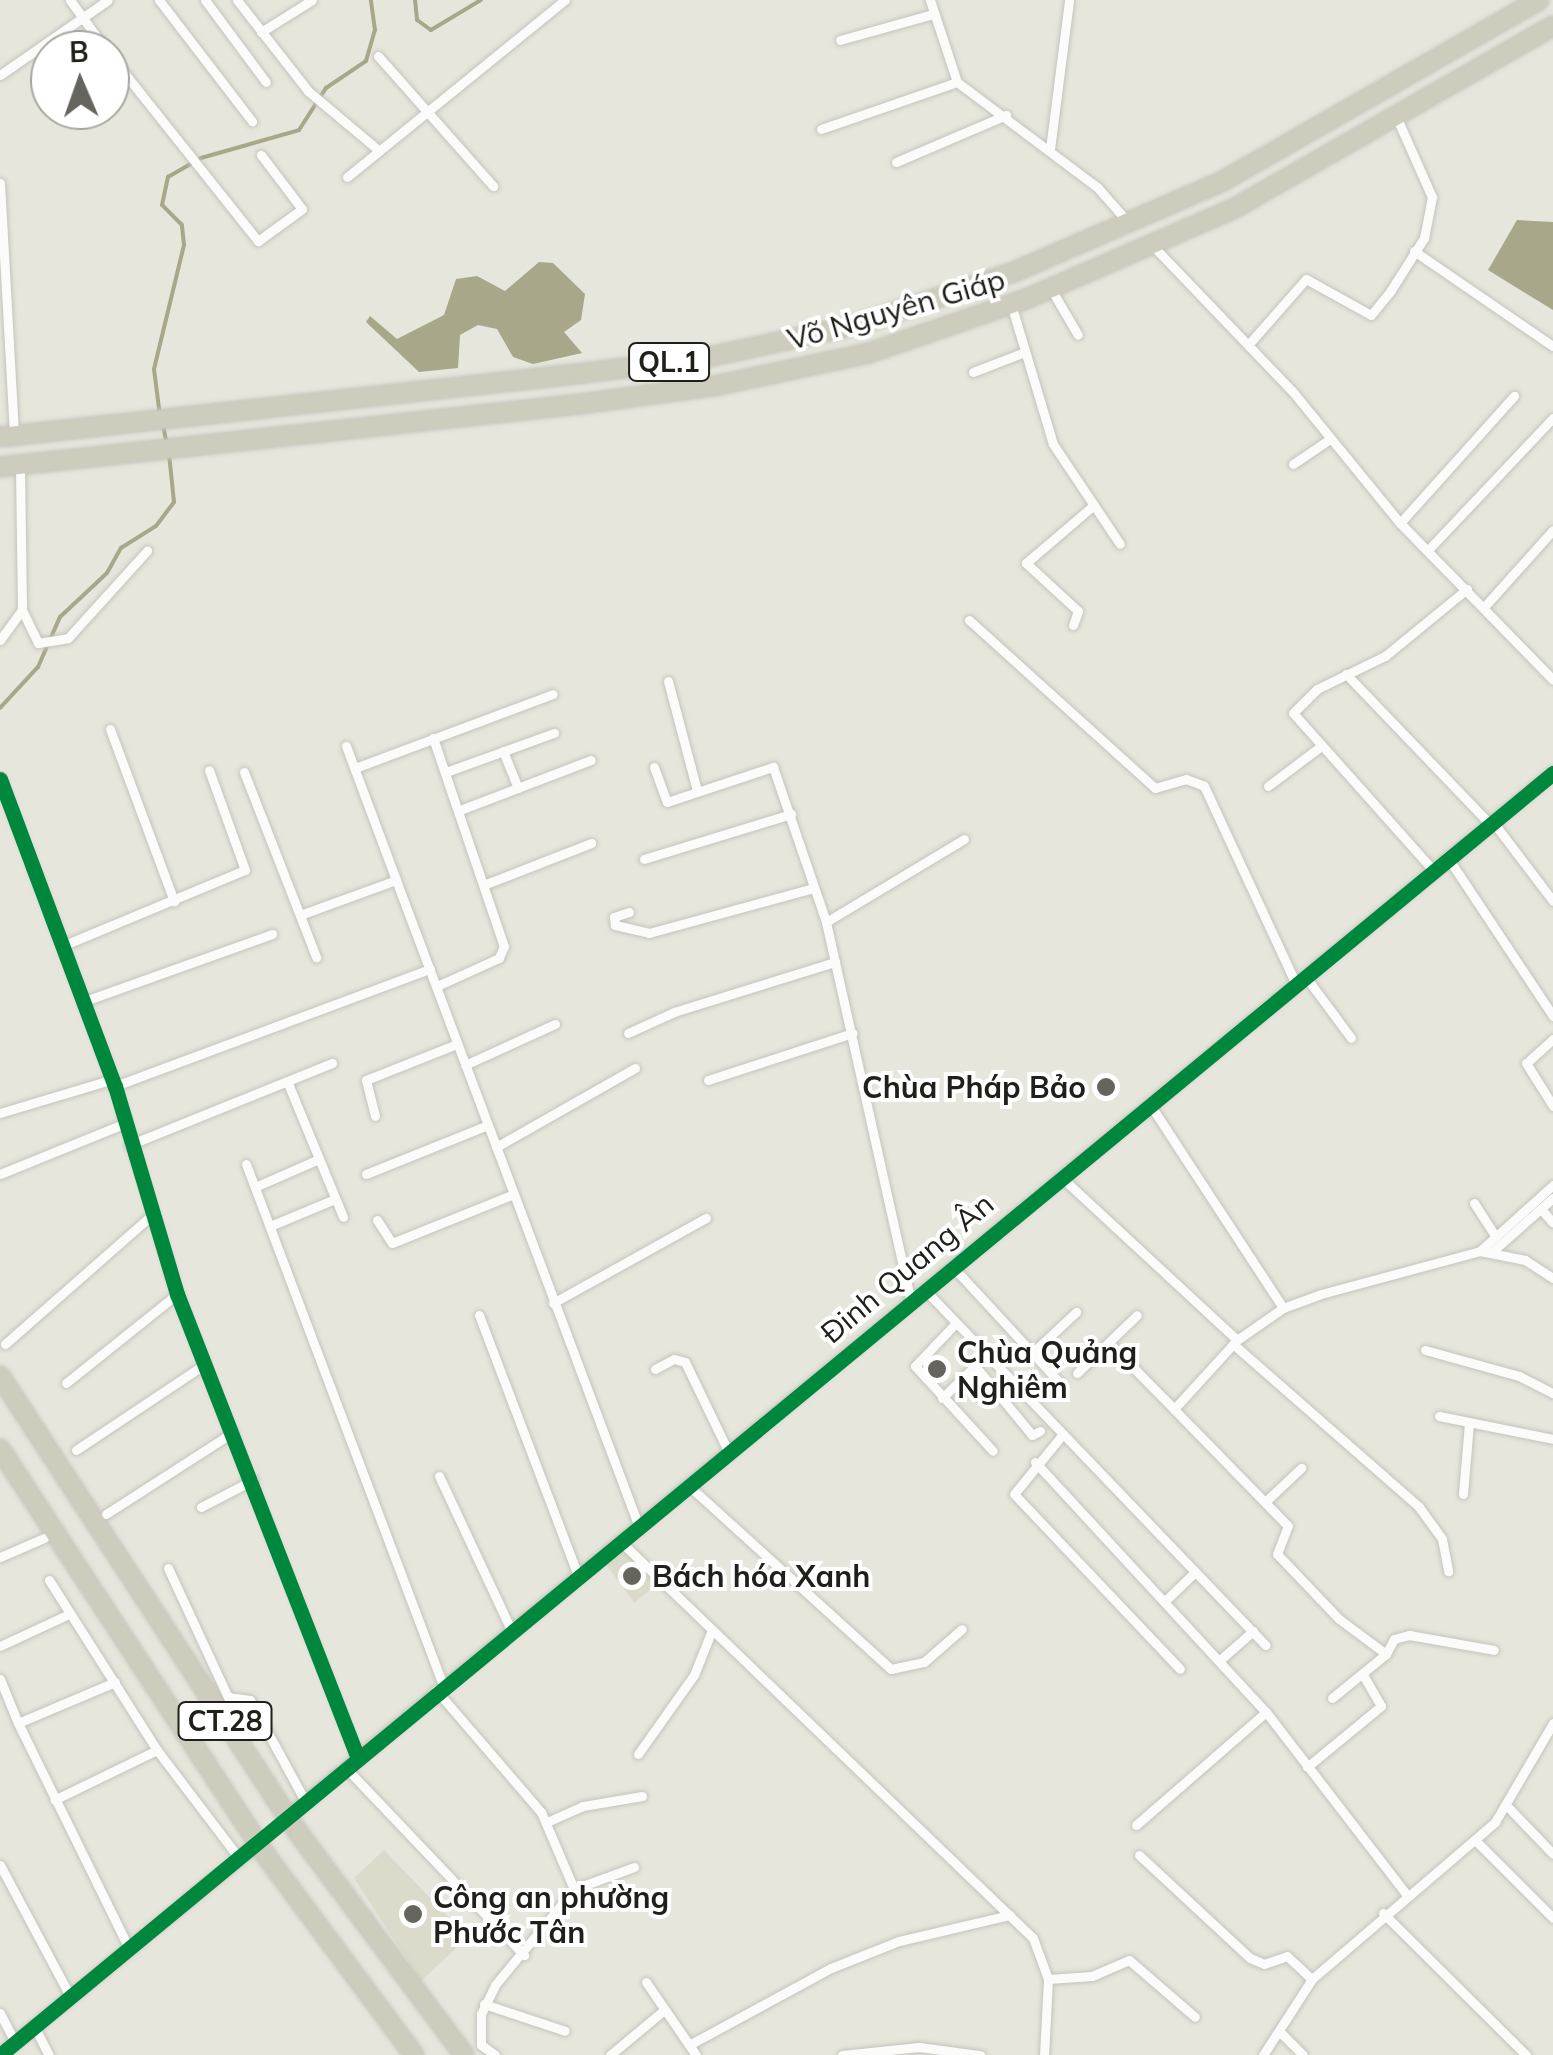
<!DOCTYPE html>
<meta charset="utf-8">
<style>
body{margin:0}
#map{position:relative;width:1553px;height:2055px;overflow:hidden;background:#e6e6dc;font-family:Mulish,sans-serif}
div>[style]{position:absolute}
[style*='--x']{left:calc(var(--x)*1px);top:calc(var(--y)*1px);width:calc(var(--w)*1px);rotate:calc(var(--a)*1deg)}
.built>*{inset:0;background:#dcdbcb}
.water>*{inset:0;background:#a9a789}
.stream>*{height:4px;margin:-2px;padding:0 2px;transform-origin:2px;border-radius:2px;background:#a9a789}
.secondary-tunnel>*{height:12px;margin-top:-6px;transform-origin:0;background:repeating-linear-gradient(90deg,#bebeb5 0 12px,transparent 0 18px)}
.roads{filter:drop-shadow(0 0 2px #c4c4bd) drop-shadow(0 0 2px #c4c4bd)}
.street>*{height:9px;margin:-4.5px;padding:0 4.5px;transform-origin:4.5px;border-radius:4.5px;background:#fbfbfa}
.secondary>*{height:12px;margin:-6px;padding:0 6px;transform-origin:6px;border-radius:6px;background:#edede8}
.highway>*{height:18px;margin:-9px;padding:0 9px;transform-origin:9px;border-radius:9px;background:#cdccbd}
.cycleway>*{height:15px;margin:-7.5px;padding:0 7.5px;transform-origin:7.5px;border-radius:7.5px;background:#00873e}
.dots>*{width:28px;height:28px;translate:-50% -50%;box-sizing:border-box;border:5px solid #fff;border-radius:50%}
span{translate:-50% -50%;white-space:nowrap;text-align:center;line-height:1.15;-webkit-text-stroke:8px #fff;paint-order:stroke}
.shield-label span{padding:2px 8px;background:#fff;border:2px solid;border-radius:8px;-webkit-text-stroke-width:0}
.shield-label{font-size:28px;color:#20201a;font-weight:700}
.street-label{font-size:30px;color:#20201a}
.poi-label{font-size:30px;color:#20201a;font-weight:700}
.right{translate:-100% -50%;text-align:right}
.left{translate:0 -50%;text-align:left}
.north{position:absolute;left:30px;top:30px;width:100px;height:100px;box-sizing:border-box;background:#fff;border:2px solid #a6a6a3;border-radius:50%;rotate:358deg;font-size:28px;font-weight:700;line-height:40px;text-align:center;color:#20201a}
.north::after{content:'';display:block;margin:auto;width:35px;height:45px;background:#65655e;clip-path:polygon(50% 0,100% 100%,50% 72%,0 100%)}
</style>
<div id="map">
<div class="built">
<i style="clip-path:polygon(623px 1550px,658px 1584px,634px 1603px,605px 1563px)"></i>
<i style="clip-path:polygon(384px 1850px,468px 1937px,421px 1981px,354px 1878px)"></i>
</div>
<div class="water">
<i style="clip-path:polygon(1517px 220px,1553px 222px,1553px 310px,1488px 270px)"></i>
<i style="clip-path:polygon(539px 262px,553px 263px,585px 294px,581px 320px,564px 332px,582px 353px,533px 364px,513px 357px,497px 329px,478px 325px,460px 335px,458px 368px,419px 372px,366px 322px,370px 316px,397px 339px,444px 315px,456px 279px,477px 276px,505px 291px)"></i>
</div>
<div class="stream">
<i style="--x:415;--y:0;--w:20;--a:84"></i>
<i style="--x:417;--y:20;--w:17;--a:36"></i>
<i style="--x:431;--y:30;--w:58;--a:-31"></i>
<i style="--x:160;--y:416;--w:47;--a:-97.3"></i>
<i style="--x:154;--y:369;--w:128;--a:-76.4"></i>
<i style="--x:184;--y:245;--w:20;--a:-96"></i>
<i style="--x:182;--y:225;--w:28;--a:-135"></i>
<i style="--x:162;--y:205;--w:29;--a:-78"></i>
<i style="--x:168;--y:177;--w:38;--a:-30"></i>
<i style="--x:201;--y:158;--w:102;--a:-15.9"></i>
<i style="--x:299;--y:130;--w:50;--a:-57.3"></i>
<i style="--x:326;--y:88;--w:48;--a:-34"></i>
<i style="--x:366;--y:61;--w:32;--a:-74"></i>
<i style="--x:375;--y:30;--w:30;--a:-98"></i>
<i style="--x:163;--y:425;--w:20;--a:79"></i>
<i style="--x:0;--y:708;--w:56;--a:-47.2"></i>
<i style="--x:38;--y:667;--w:55;--a:-66.3"></i>
<i style="--x:60;--y:617;--w:64;--a:-43.1"></i>
<i style="--x:107;--y:573;--w:29;--a:-61"></i>
<i style="--x:121;--y:548;--w:41;--a:-32.2"></i>
<i style="--x:156;--y:526;--w:30;--a:-53"></i>
<i style="--x:174;--y:502;--w:48;--a:-95.9"></i>
</div>
<div class="secondary-tunnel">
<i style="--x:254;--y:1846;--w:50;--a:-41"></i>
</div>
<div class="roads">
<div class="street">
<i style="--x:70;--y:0;--w:62;--a:54.2"></i>
<i style="--x:159;--y:0;--w:153;--a:52.5"></i>
<i style="--x:205;--y:0;--w:102;--a:53.4"></i>
<i style="--x:237;--y:0;--w:115;--a:52"></i>
<i style="--x:308;--y:91;--w:90;--a:40"></i>
<i style="--x:930;--y:0;--w:86;--a:71.8"></i>
<i style="--x:957;--y:82;--w:176;--a:36.9"></i>
<i style="--x:1098;--y:188;--w:44;--a:48.7"></i>
<i style="--x:261;--y:32;--w:60;--a:-32.1"></i>
<i style="--x:840;--y:40;--w:97;--a:-15.6"></i>
<i style="--x:110;--y:55;--w:238;--a:51.5"></i>
<i style="--x:258;--y:241;--w:54;--a:-36"></i>
<i style="--x:302;--y:209;--w:68;--a:-127.2"></i>
<i style="--x:378;--y:56;--w:174;--a:48.5"></i>
<i style="--x:0;--y:75;--w:131;--a:-34.8"></i>
<i style="--x:821;--y:129;--w:144;--a:-19.1"></i>
<i style="--x:1050;--y:149;--w:150;--a:-82.7"></i>
<i style="--x:896;--y:162;--w:120;--a:-23.1"></i>
<i style="--x:347;--y:177;--w:281;--a:-39.1"></i>
<i style="--x:0;--y:183;--w:252;--a:86.8"></i>
<i style="--x:1154;--y:247;--w:201;--a:46.2"></i>
<i style="--x:1293;--y:392;--w:169;--a:50.8"></i>
<i style="--x:1400;--y:523;--w:219;--a:45.7"></i>
<i style="--x:1414;--y:251;--w:168;--a:34.4"></i>
<i style="--x:1051;--y:289;--w:53;--a:59.6"></i>
<i style="--x:1011;--y:304;--w:146;--a:73.3"></i>
<i style="--x:1053;--y:444;--w:120;--a:56.2"></i>
<i style="--x:1248;--y:345;--w:88;--a:-48.7"></i>
<i style="--x:1306;--y:279;--w:74;--a:29"></i>
<i style="--x:1371;--y:315;--w:32;--a:-51"></i>
<i style="--x:1391;--y:290;--w:62;--a:-57.6"></i>
<i style="--x:1424;--y:238;--w:42;--a:-79"></i>
<i style="--x:1432;--y:197;--w:89;--a:-114"></i>
<i style="--x:973;--y:372;--w:53;--a:-21.2"></i>
<i style="--x:1293;--y:464;--w:45;--a:-34"></i>
<i style="--x:1400;--y:523;--w:171;--a:-48.1"></i>
<i style="--x:1428;--y:550;--w:182;--a:-46.6"></i>
<i style="--x:1484;--y:607;--w:103;--a:-48.1"></i>
<i style="--x:22;--y:610;--w:37;--a:64"></i>
<i style="--x:38;--y:643;--w:30;--a:-9"></i>
<i style="--x:68;--y:638;--w:118;--a:-47.8"></i>
<i style="--x:969;--y:620;--w:251;--a:42.1"></i>
<i style="--x:1155;--y:788;--w:32;--a:-16"></i>
<i style="--x:1186;--y:779;--w:19;--a:21"></i>
<i style="--x:1204;--y:786;--w:216;--a:65.1"></i>
<i style="--x:1073;--y:625;--w:15;--a:-70"></i>
<i style="--x:1078;--y:611;--w:71;--a:-137.3"></i>
<i style="--x:1026;--y:563;--w:89;--a:-40.5"></i>
<i style="--x:0;--y:640;--w:37;--a:-54"></i>
<i style="--x:22;--y:610;--w:146;--a:-90.8"></i>
<i style="--x:1346;--y:674;--w:208;--a:46.2"></i>
<i style="--x:668;--y:681;--w:114;--a:75.2"></i>
<i style="--x:110;--y:729;--w:184;--a:69.6"></i>
<i style="--x:433;--y:738;--w:220;--a:71.2"></i>
<i style="--x:504;--y:946;--w:13;--a:113"></i>
<i style="--x:499;--y:958;--w:68;--a:155.7"></i>
<i style="--x:346;--y:746;--w:143;--a:69.5"></i>
<i style="--x:503;--y:751;--w:40;--a:68"></i>
<i style="--x:654;--y:767;--w:37;--a:70"></i>
<i style="--x:667;--y:802;--w:112;--a:-18.3"></i>
<i style="--x:773;--y:767;--w:164;--a:71.1"></i>
<i style="--x:826;--y:922;--w:389;--a:77.4"></i>
<i style="--x:355;--y:768;--w:211;--a:-20.5"></i>
<i style="--x:244;--y:772;--w:199;--a:68.7"></i>
<i style="--x:446;--y:772;--w:115;--a:-19.9"></i>
<i style="--x:0;--y:779;--w:328;--a:69.5"></i>
<i style="--x:115;--y:1086;--w:217;--a:73.4"></i>
<i style="--x:177;--y:1294;--w:495;--a:68.7"></i>
<i style="--x:1268;--y:786;--w:65;--a:-36.9"></i>
<i style="--x:460;--y:810;--w:140;--a:-20.9"></i>
<i style="--x:1493;--y:822;--w:99;--a:52.8"></i>
<i style="--x:1448;--y:858;--w:190;--a:56.4"></i>
<i style="--x:644;--y:859;--w:154;--a:-17"></i>
<i style="--x:1433;--y:870;--w:210;--a:-131.7"></i>
<i style="--x:1293;--y:713;--w:34;--a:-45"></i>
<i style="--x:1317;--y:689;--w:76;--a:-25.9"></i>
<i style="--x:1385;--y:656;--w:106;--a:-39.3"></i>
<i style="--x:486;--y:884;--w:113;--a:-21.3"></i>
<i style="--x:629;--y:912;--w:16;--a:162"></i>
<i style="--x:614;--y:917;--w:8;--a:83"></i>
<i style="--x:615;--y:925;--w:35;--a:13"></i>
<i style="--x:649;--y:933;--w:170;--a:-15.3"></i>
<i style="--x:300;--y:915;--w:102;--a:-20"></i>
<i style="--x:396;--y:880;--w:691;--a:69.41"></i>
<i style="--x:826;--y:922;--w:161;--a:-31"></i>
<i style="--x:62;--y:946;--w:198;--a:-22.6"></i>
<i style="--x:245;--y:870;--w:106;--a:-109.8"></i>
<i style="--x:1305;--y:976;--w:77;--a:53.4"></i>
<i style="--x:82;--y:1002;--w:202;--a:-19.7"></i>
<i style="--x:628;--y:1033;--w:51;--a:-24.5"></i>
<i style="--x:674;--y:1012;--w:169;--a:-17.3"></i>
<i style="--x:1553;--y:1039;--w:36;--a:138"></i>
<i style="--x:1526;--y:1063;--w:51;--a:57.9"></i>
<i style="--x:465;--y:1065;--w:99;--a:-24.5"></i>
<i style="--x:708;--y:1080;--w:152;--a:-18"></i>
<i style="--x:287;--y:1081;--w:147;--a:67.6"></i>
<i style="--x:115;--y:1086;--w:336;--a:-20.4"></i>
<i style="--x:1149;--y:1103;--w:245;--a:56.8"></i>
<i style="--x:0;--y:1113;--w:118;--a:-16.7"></i>
<i style="--x:375;--y:1116;--w:37;--a:-104"></i>
<i style="--x:366;--y:1080;--w:98;--a:-21.6"></i>
<i style="--x:129;--y:1145;--w:219;--a:-22"></i>
<i style="--x:496;--y:1147;--w:160;--a:-29.6"></i>
<i style="--x:246;--y:1164;--w:557;--a:69.29"></i>
<i style="--x:0;--y:1174;--w:133;--a:-22.1"></i>
<i style="--x:366;--y:1174;--w:131;--a:-21.9"></i>
<i style="--x:1060;--y:1176;--w:241;--a:42.8"></i>
<i style="--x:255;--y:1187;--w:70;--a:-23.6"></i>
<i style="--x:1474;--y:1203;--w:40;--a:57.1"></i>
<i style="--x:1541;--y:1209;--w:18;--a:49"></i>
<i style="--x:377;--y:1220;--w:27;--a:57"></i>
<i style="--x:392;--y:1243;--w:131;--a:-21.9"></i>
<i style="--x:270;--y:1226;--w:70;--a:-22.6"></i>
<i style="--x:1481;--y:1250;--w:97;--a:-42.1"></i>
<i style="--x:1493;--y:1251;--w:80;--a:-41.5"></i>
<i style="--x:953;--y:1267;--w:161;--a:47.3"></i>
<i style="--x:925;--y:1290;--w:492;--a:46.2"></i>
<i style="--x:553;--y:1303;--w:175;--a:-29.1"></i>
<i style="--x:479;--y:1315;--w:278;--a:69.2"></i>
<i style="--x:955;--y:1324;--w:58;--a:133.6"></i>
<i style="--x:915;--y:1366;--w:115;--a:47.5"></i>
<i style="--x:1109;--y:1343;--w:93;--a:45.4"></i>
<i style="--x:5;--y:1344;--w:196;--a:-41.3"></i>
<i style="--x:1233;--y:1344;--w:247;--a:41.2"></i>
<i style="--x:1419;--y:1507;--w:39;--a:54"></i>
<i style="--x:1442;--y:1539;--w:33;--a:79"></i>
<i style="--x:1425;--y:1350;--w:98;--a:15.5"></i>
<i style="--x:1519;--y:1376;--w:38;--a:27"></i>
<i style="--x:1031;--y:1354;--w:62;--a:-43"></i>
<i style="--x:976;--y:1367;--w:88;--a:50.5"></i>
<i style="--x:1032;--y:1435;--w:9;--a:-27"></i>
<i style="--x:655;--y:1369;--w:21;--a:-28"></i>
<i style="--x:674;--y:1359;--w:11;--a:15"></i>
<i style="--x:685;--y:1362;--w:99;--a:64.2"></i>
<i style="--x:1077;--y:1373;--w:83;--a:-44"></i>
<i style="--x:66;--y:1383;--w:142;--a:-38.7"></i>
<i style="--x:942;--y:1398;--w:63;--a:-44.4"></i>
<i style="--x:1439;--y:1416;--w:116;--a:11.4"></i>
<i style="--x:1063;--y:1434;--w:77;--a:129.2"></i>
<i style="--x:1014;--y:1494;--w:241;--a:46.5"></i>
<i style="--x:76;--y:1450;--w:155;--a:-33.7"></i>
<i style="--x:1035;--y:1462;--w:340;--a:47.3"></i>
<i style="--x:1266;--y:1712;--w:230;--a:52.4"></i>
<i style="--x:439;--y:1476;--w:170;--a:64.9"></i>
<i style="--x:688;--y:1485;--w:274;--a:42.2"></i>
<i style="--x:891;--y:1669;--w:34;--a:-12"></i>
<i style="--x:924;--y:1662;--w:50;--a:-41"></i>
<i style="--x:1463;--y:1494;--w:72;--a:-85.2"></i>
<i style="--x:1265;--y:1502;--w:50;--a:-43.4"></i>
<i style="--x:201;--y:1507;--w:59;--a:-27.4"></i>
<i style="--x:106;--y:1514;--w:151;--a:-32.8"></i>
<i style="--x:621;--y:1542;--w:571;--a:43.87"></i>
<i style="--x:1033;--y:1938;--w:44;--a:69.9"></i>
<i style="--x:1048;--y:1979;--w:76;--a:93"></i>
<i style="--x:0;--y:1557;--w:48;--a:-23.4"></i>
<i style="--x:168;--y:1568;--w:142;--a:65.1"></i>
<i style="--x:228;--y:1697;--w:22;--a:8"></i>
<i style="--x:250;--y:1700;--w:115;--a:61.4"></i>
<i style="--x:49;--y:1580;--w:201;--a:57.6"></i>
<i style="--x:157;--y:1750;--w:114;--a:154.1"></i>
<i style="--x:1167;--y:1599;--w:39;--a:-44"></i>
<i style="--x:0;--y:1646;--w:76;--a:-24.9"></i>
<i style="--x:1386;--y:1654;--w:17;--a:-62"></i>
<i style="--x:1394;--y:1639;--w:16;--a:-15"></i>
<i style="--x:1409;--y:1635;--w:86;--a:10"></i>
<i style="--x:1220;--y:1660;--w:44;--a:-41.3"></i>
<i style="--x:0;--y:1679;--w:48;--a:67.8"></i>
<i style="--x:115;--y:1682;--w:105;--a:157.1"></i>
<i style="--x:18;--y:1723;--w:252;--a:63.8"></i>
<i style="--x:436;--y:1690;--w:161;--a:49.3"></i>
<i style="--x:541;--y:1812;--w:84;--a:66.8"></i>
<i style="--x:1332;--y:1698;--w:70;--a:-39.2"></i>
<i style="--x:1386;--y:1654;--w:59;--a:-143.3"></i>
<i style="--x:1339;--y:1619;--w:90;--a:-133.6"></i>
<i style="--x:1277;--y:1554;--w:30;--a:-69"></i>
<i style="--x:1288;--y:1526;--w:163;--a:-134.3"></i>
<i style="--x:1174;--y:1409;--w:93;--a:-47.6"></i>
<i style="--x:1237;--y:1340;--w:56;--a:-34.8"></i>
<i style="--x:1283;--y:1308;--w:40;--a:-20.2"></i>
<i style="--x:1321;--y:1294;--w:165;--a:-15.1"></i>
<i style="--x:1480;--y:1251;--w:46;--a:11.3"></i>
<i style="--x:1525;--y:1260;--w:33;--a:33"></i>
<i style="--x:157;--y:1750;--w:136;--a:52.8"></i>
<i style="--x:638;--y:1754;--w:97;--a:-54.7"></i>
<i style="--x:694;--y:1675;--w:48;--a:-68.2"></i>
<i style="--x:345;--y:1767;--w:260;--a:46.4"></i>
<i style="--x:1307;--y:1767;--w:96;--a:-39.5"></i>
<i style="--x:1381;--y:1706;--w:36;--a:-120"></i>
<i style="--x:1507;--y:1806;--w:66;--a:46.2"></i>
<i style="--x:547;--y:1822;--w:39;--a:-24"></i>
<i style="--x:583;--y:1806;--w:60;--a:-9.6"></i>
<i style="--x:1136;--y:1825;--w:172;--a:-41"></i>
<i style="--x:1475;--y:1840;--w:110;--a:45"></i>
<i style="--x:1139;--y:1855;--w:151;--a:42.9"></i>
<i style="--x:1250;--y:1958;--w:15;--a:23"></i>
<i style="--x:1264;--y:1964;--w:24;--a:-19"></i>
<i style="--x:1287;--y:1956;--w:34;--a:43"></i>
<i style="--x:0;--y:1865;--w:149;--a:61.9"></i>
<i style="--x:1383;--y:1913;--w:202;--a:44.8"></i>
<i style="--x:1048;--y:1979;--w:44;--a:-3.9"></i>
<i style="--x:1092;--y:1976;--w:40;--a:-23.4"></i>
<i style="--x:1129;--y:1960;--w:87;--a:40.8"></i>
<i style="--x:646;--y:1982;--w:88;--a:55.6"></i>
<i style="--x:484;--y:2004;--w:85;--a:18.4"></i>
<i style="--x:0;--y:2013;--w:34;--a:63"></i>
<i style="--x:34;--y:2026;--w:33;--a:63"></i>
<i style="--x:1281;--y:2033;--w:31;--a:45"></i>
<i style="--x:689;--y:2045;--w:162;--a:-28.5"></i>
<i style="--x:831;--y:1968;--w:73;--a:-21.7"></i>
<i style="--x:899;--y:1941;--w:114;--a:-13.2"></i>
<i style="--x:495;--y:2055;--w:17;--a:-144"></i>
<i style="--x:481;--y:2045;--w:31;--a:-90"></i>
<i style="--x:481;--y:2014;--w:32;--a:-64"></i>
<i style="--x:495;--y:1985;--w:124;--a:-50.5"></i>
<i style="--x:574;--y:1889;--w:64;--a:-20.1"></i>
<i style="--x:610;--y:2055;--w:70;--a:-39.8"></i>
<i style="--x:842;--y:2055;--w:77;--a:-5.9"></i>
<i style="--x:919;--y:2047;--w:62;--a:7.5"></i>
<i style="--x:1263;--y:2055;--w:90;--a:-57.2"></i>
<i style="--x:1312;--y:1979;--w:241;--a:-40.6"></i>
<i style="--x:1495;--y:1822;--w:115;--a:-59.6"></i>
</div>
<div class="secondary">
<i style="--x:298;--y:1808;--w:1627;--a:-39.51"></i>
<i style="--x:0;--y:2055;--w:321;--a:-39.4"></i>
</div>
<div class="highway">
<i style="--x:0;--y:437;--w:580;--a:-6.23"></i>
<i style="--x:577;--y:374;--w:133;--a:-7.3"></i>
<i style="--x:709;--y:357;--w:155;--a:-12.3"></i>
<i style="--x:860;--y:324;--w:163;--a:-18.7"></i>
<i style="--x:1014;--y:272;--w:228;--a:-23.5"></i>
<i style="--x:1223;--y:181;--w:364;--a:-29.8"></i>
<i style="--x:0;--y:467;--w:583;--a:-6.2"></i>
<i style="--x:580;--y:404;--w:135;--a:-7.7"></i>
<i style="--x:714;--y:386;--w:158;--a:-12"></i>
<i style="--x:869;--y:353;--w:166;--a:-19"></i>
<i style="--x:1026;--y:299;--w:228;--a:-23.5"></i>
<i style="--x:1235;--y:208;--w:366;--a:-29.8"></i>
<i style="--x:0;--y:1376;--w:543;--a:56.87"></i>
<i style="--x:297;--y:1831;--w:279;--a:53.3"></i>
<i style="--x:0;--y:1449;--w:483;--a:56.8"></i>
<i style="--x:264;--y:1853;--w:252;--a:53.4"></i>
</div>
</div>
<div class="cycleway">
<i style="--x:0;--y:779;--w:328;--a:69.5"></i>
<i style="--x:115;--y:1086;--w:217;--a:73.4"></i>
<i style="--x:177;--y:1294;--w:495;--a:68.7"></i>
<i style="--x:0;--y:2055;--w:2014;--a:-39.54"></i>
</div>
<div class="dots">
<i style="left:1106px;top:1087px;background:#65655e"></i>
<i style="left:937px;top:1369px;background:#65655e"></i>
<i style="left:632px;top:1576px;background:#65655e"></i>
<i style="left:413px;top:1914px;background:#65655e"></i>
</div>
<div class="shield-label">
<span style="left:669px;top:362px">QL.1</span>
<span style="left:225px;top:1721px">CT.28</span>
</div>
<div class="street-label">
<span style="left:896px;top:309px;rotate:-16deg">Võ Nguyên Giáp</span>
<span style="left:907px;top:1268px;rotate:-40deg">Đinh Quang Ân</span>
</div>
<div class="poi-label">
<span class="right" style="left:1086px;top:1087px">Chùa Pháp Bảo</span>
<span class="left" style="left:957px;top:1369px">Chùa Quảng<br>Nghiêm</span>
<span class="left" style="left:652px;top:1576px">Bách hóa Xanh</span>
<span class="left" style="left:433px;top:1914px">Công an phường<br>Phước Tân</span>
</div>
<div class="north">B</div>
</div>
